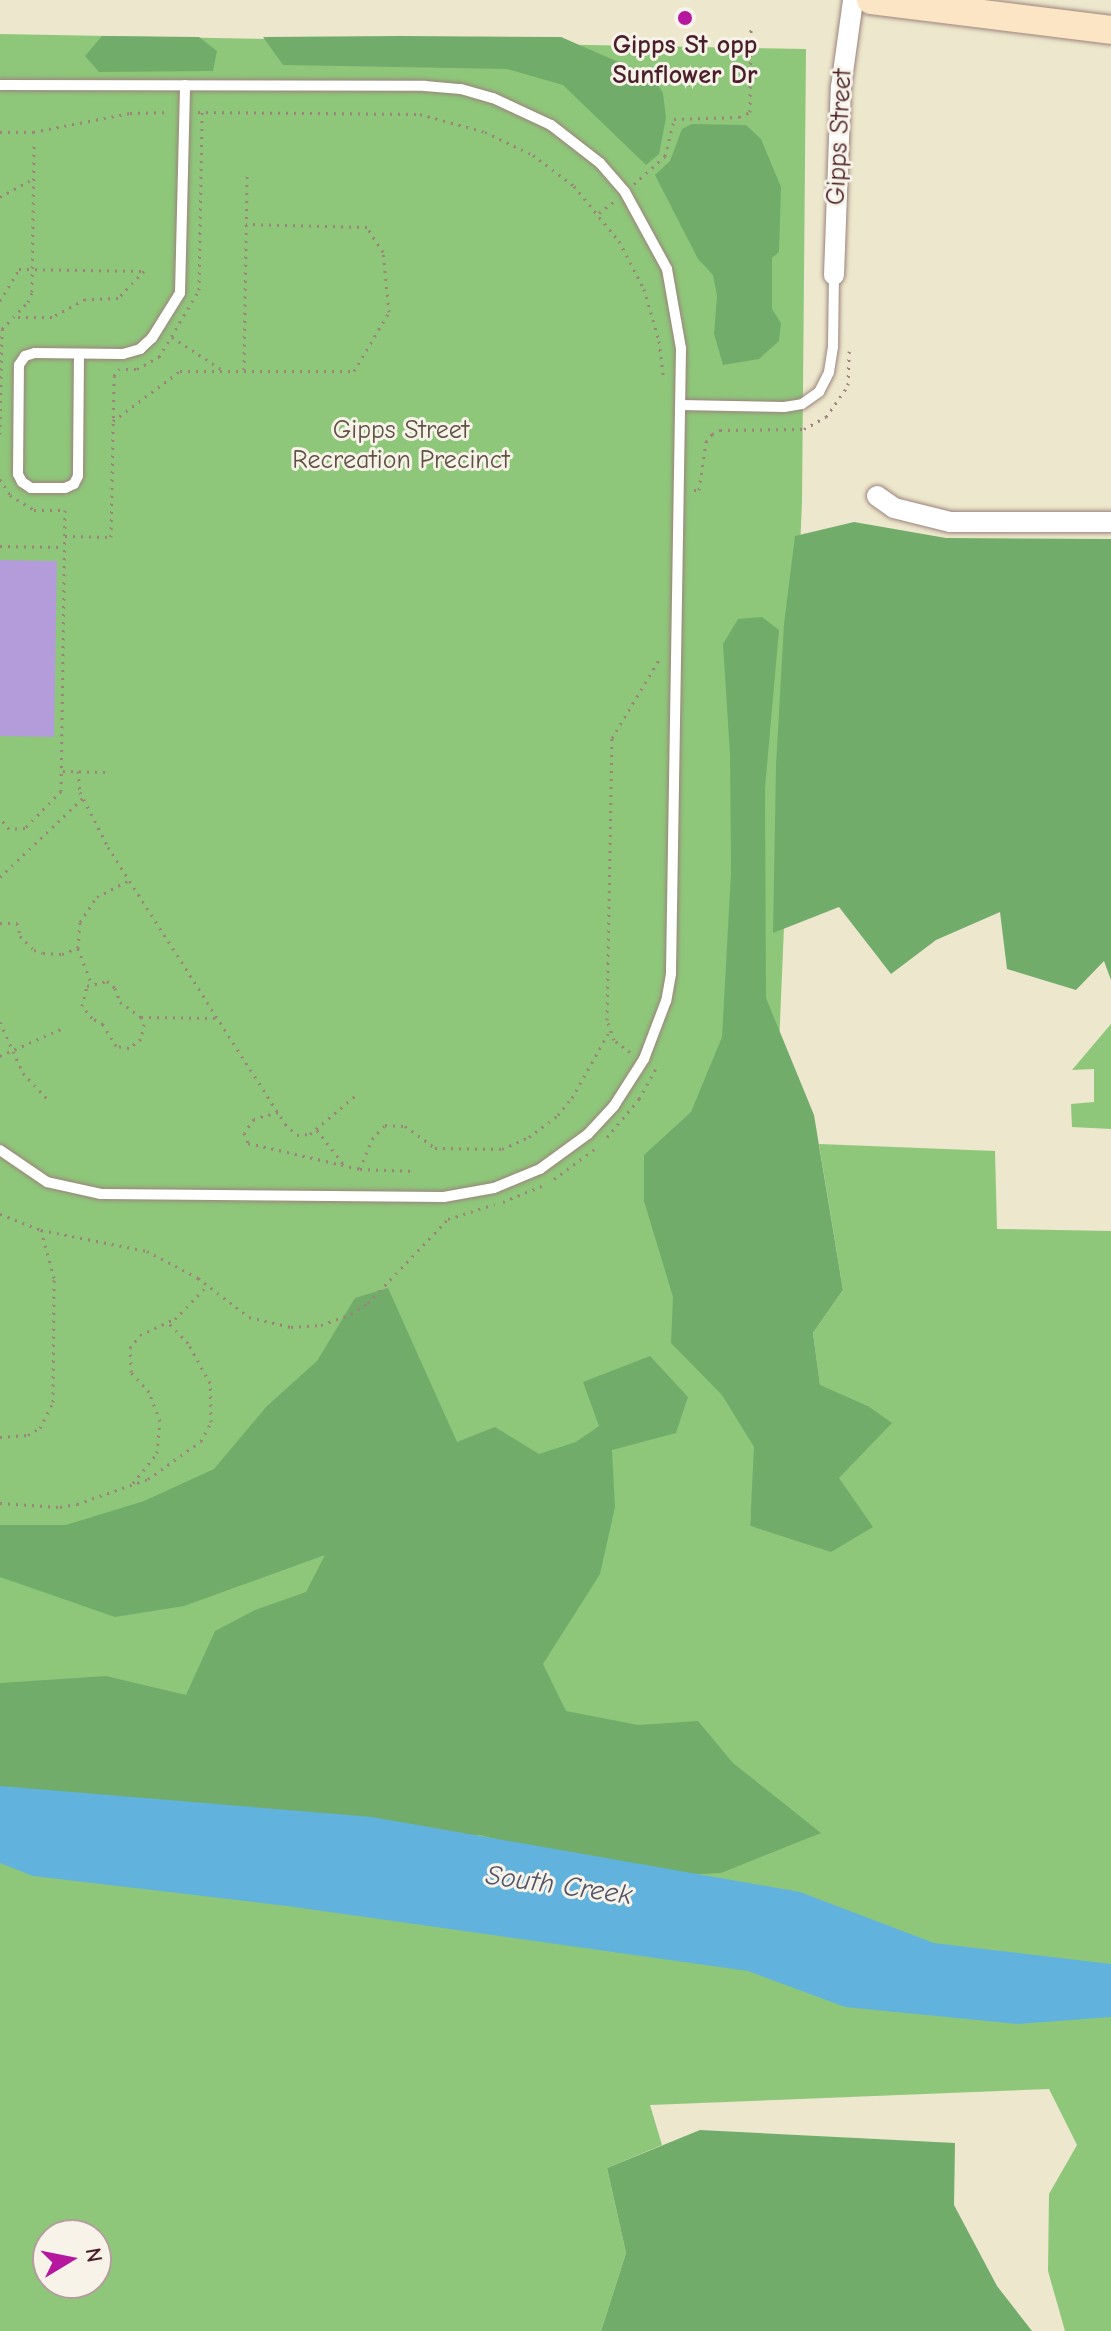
<!DOCTYPE html>
<style>
body{margin:0}
#map{position:relative;width:1111px;height:2331px;overflow:hidden;background:#ede7cd;font-family:"Comic Neue",sans-serif}
div>[style]{position:absolute}
[style*='--x']{left:calc(var(--x)*1px);top:calc(var(--y)*1px);width:calc(var(--w)*1px);rotate:calc(var(--a)*1deg)}
.green>*{inset:0;background:#8ec77a}
.forest>*{inset:0;background:#72ac6a}
.water>*{inset:0;background:#61b3dd}
.building>*{inset:0;background:#b49cda}
.path>*{height:3px;margin-top:-1.5px;transform-origin:0;background:repeating-linear-gradient(90deg,#9c837c 0 2px,transparent 0 8px)}
.roads{filter:drop-shadow(0 0 2px #9c837c) drop-shadow(0 0 2px #9c837c)}
.lane>*{height:10px;margin:-5px;padding:0 5px;transform-origin:5px;border-radius:5px;background:#fff}
.street>*{height:20px;margin:-10px;padding:0 10px;transform-origin:10px;border-radius:10px;background:#fff}
.secondary>*{height:28px;margin:-14px;padding:0 14px;transform-origin:14px;border-radius:14px;background:#fce5c4}
.dots>*{width:22px;height:22px;translate:-50% -50%;box-sizing:border-box;border:4px solid #f7f3e8;border-radius:50%}
span{translate:-50% -50%;white-space:nowrap;text-align:center;line-height:1.15;-webkit-text-stroke:6px #f7f3e8;paint-order:stroke}
.poi-label{font-size:26px;color:#4a1f2b;font-weight:700}
.street-label{font-size:26px;color:#4a1f2b}
.park-label{font-size:26px;color:#5e5143}
.water-label{font-size:28px;color:#525369;font-style:italic}
.north{position:absolute;left:32px;top:2219px;width:80px;height:80px;box-sizing:border-box;background:#f7f3e8;border:2px solid #b29e9c;border-radius:50%;rotate:80deg;font-size:22px;font-weight:700;line-height:32px;text-align:center;color:#4a1f2b}
.north::after{content:'';display:block;margin:auto;width:28px;height:36px;background:#b5179e;clip-path:polygon(50% 0,100% 100%,50% 72%,0 100%)}
</style>
<div id="map">
<div class="green">
<i style="clip-path:polygon(evenodd,0 34px,806px 49px,802px 502px,773px 1187px,750px 1526px,788px 1537px,838px 1478px,868px 1406px,820px 1386px,813px 1333px,843px 1290px,819px 1144px,995px 1151px,997px 1229px,1111px 1231px,1111px 2331px,1065px 2331px,1048px 2271px,1049px 2194px,1077px 2145px,1049px 2089px,650px 2105px,662px 2145px,607px 2168px,626px 2253px,601px 2331px,0 2331px,0 34px,48px 2235px,96px 2235px,96px 2283px,48px 2283px,48px 2235px)"></i>
<i style="clip-path:polygon(1111px 1024px,1111px 1129px,1072px 1127px,1071px 1104px,1094px 1102px,1094px 1069px,1072px 1070px)"></i>
</div>
<div class="forest">
<i style="clip-path:polygon(102px 36px,199px 37px,217px 51px,213px 71px,99px 72px,85px 56px)"></i>
<i style="clip-path:polygon(400px 36px,561px 37px,653px 77px,663px 93px,666px 118px,659px 154px,646px 165px,563px 85px,507px 69px,283px 65px,263px 37px)"></i>
<i style="clip-path:polygon(692px 124px,746px 125px,761px 139px,781px 187px,779px 252px,772px 258px,772px 309px,781px 323px,779px 341px,759px 359px,723px 365px,714px 334px,717px 296px,713px 275px,698px 259px,655px 175px,670px 161px,682px 129px)"></i>
<i style="clip-path:polygon(854px 522px,946px 538px,1111px 539px,1111px 980px,1104px 961px,1076px 990px,1007px 969px,1000px 912px,936px 940px,891px 974px,839px 907px,773px 933px,776px 765px,784px 624px,795px 536px)"></i>
<i style="clip-path:polygon(762px 617px,779px 630px,765px 788px,766px 998px,814px 1115px,843px 1290px,813px 1333px,820px 1385px,868px 1406px,892px 1423px,839px 1478px,873px 1527px,831px 1552px,750px 1526px,754px 1447px,722px 1395px,671px 1343px,673px 1297px,644px 1201px,644px 1155px,691px 1112px,722px 1037px,731px 873px,730px 755px,723px 644px,738px 619px)"></i>
<i style="clip-path:polygon(388px 1288px,457px 1442px,495px 1427px,539px 1454px,576px 1442px,599px 1426px,583px 1382px,650px 1356px,688px 1397px,676px 1433px,612px 1450px,615px 1507px,600px 1574px,543px 1664px,566px 1711px,638px 1725px,698px 1721px,733px 1763px,821px 1833px,721px 1873px,644px 1877px,480px 1835px,301px 1834px,0 1794px,0 1683px,106px 1676px,186px 1695px,215px 1631px,255px 1610px,306px 1592px,325px 1555px,184px 1606px,115px 1617px,0 1577px,0 1525px,66px 1525px,144px 1501px,214px 1469px,267px 1406px,317px 1361px,355px 1298px)"></i>
<i style="clip-path:polygon(700px 2130px,955px 2143px,954px 2205px,997px 2286px,1032px 2331px,601px 2331px,626px 2253px,607px 2168px)"></i>
</div>
<div class="water">
<i style="clip-path:polygon(0 1786px,372px 1817px,800px 1892px,934px 1943px,1111px 1964px,1111px 2017px,1018px 2024px,845px 2007px,748px 1971px,287px 1906px,33px 1876px,0 1863px)"></i>
</div>
<div class="building">
<i style="clip-path:polygon(0 560px,57px 561px,54px 737px,0 736px)"></i>
</div>
<div class="path">
<i style="--x:198;--y:112;--w:222;--a:0.5"></i>
<i style="--x:420;--y:114;--w:67;--a:15.5"></i>
<i style="--x:485;--y:132;--w:53;--a:25.6"></i>
<i style="--x:533;--y:155;--w:51;--a:37.1"></i>
<i style="--x:574;--y:186;--w:71;--a:50.7"></i>
<i style="--x:619;--y:241;--w:54;--a:62.5"></i>
<i style="--x:644;--y:289;--w:54;--a:73.9"></i>
<i style="--x:659;--y:341;--w:38;--a:83"></i>
<i style="--x:0;--y:132;--w:33;--a:0"></i>
<i style="--x:33;--y:132;--w:99;--a:-11.1"></i>
<i style="--x:130;--y:113;--w:40;--a:-1.4"></i>
<i style="--x:634;--y:184;--w:42;--a:-42.1"></i>
<i style="--x:665;--y:156;--w:38;--a:-76"></i>
<i style="--x:674;--y:119;--w:65;--a:-1.8"></i>
<i style="--x:739;--y:117;--w:12;--a:-24"></i>
<i style="--x:750;--y:112;--w:86;--a:-89.3"></i>
<i style="--x:0;--y:197;--w:37;--a:-29"></i>
<i style="--x:599;--y:213;--w:18;--a:-38"></i>
<i style="--x:0;--y:301;--w:37;--a:-59"></i>
<i style="--x:19;--y:269;--w:125;--a:0.9"></i>
<i style="--x:144;--y:271;--w:37;--a:134"></i>
<i style="--x:118;--y:298;--w:33;--a:178"></i>
<i style="--x:85;--y:299;--w:38;--a:151"></i>
<i style="--x:52;--y:317;--w:40;--a:180"></i>
<i style="--x:172;--y:337;--w:60;--a:33.4"></i>
<i style="--x:126;--y:369;--w:11;--a:0"></i>
<i style="--x:137;--y:369;--w:25;--a:-29"></i>
<i style="--x:159;--y:357;--w:78;--a:-59.2"></i>
<i style="--x:199;--y:290;--w:178;--a:-89"></i>
<i style="--x:244;--y:370;--w:196;--a:-89.1"></i>
<i style="--x:113;--y:421;--w:84;--a:-36.7"></i>
<i style="--x:180;--y:371;--w:174;--a:0"></i>
<i style="--x:354;--y:371;--w:69;--a:-59.3"></i>
<i style="--x:389;--y:312;--w:60;--a:-95.7"></i>
<i style="--x:383;--y:252;--w:30;--a:-123"></i>
<i style="--x:367;--y:227;--w:121;--a:-178.6"></i>
<i style="--x:0;--y:434;--w:105;--a:-88.9"></i>
<i style="--x:2;--y:329;--w:37;--a:-46"></i>
<i style="--x:28;--y:302;--w:11;--a:-68"></i>
<i style="--x:32;--y:292;--w:150;--a:-89.2"></i>
<i style="--x:0;--y:479;--w:19;--a:58"></i>
<i style="--x:10;--y:495;--w:28;--a:32"></i>
<i style="--x:34;--y:510;--w:31;--a:0"></i>
<i style="--x:65;--y:510;--w:281;--a:90.8"></i>
<i style="--x:61;--y:791;--w:52;--a:134.2"></i>
<i style="--x:25;--y:828;--w:16;--a:176"></i>
<i style="--x:9;--y:829;--w:14;--a:-129"></i>
<i style="--x:694;--y:490;--w:5;--a:0"></i>
<i style="--x:699;--y:490;--w:49;--a:-81.7"></i>
<i style="--x:706;--y:442;--w:10;--a:-53"></i>
<i style="--x:712;--y:434;--w:9;--a:-27"></i>
<i style="--x:720;--y:430;--w:84;--a:-0.7"></i>
<i style="--x:804;--y:429;--w:25;--a:-29"></i>
<i style="--x:826;--y:417;--w:39;--a:-55"></i>
<i style="--x:848;--y:385;--w:34;--a:-88"></i>
<i style="--x:65;--y:536;--w:46;--a:1.2"></i>
<i style="--x:111;--y:537;--w:161;--a:-88.9"></i>
<i style="--x:114;--y:376;--w:9;--a:-54"></i>
<i style="--x:0;--y:546;--w:64;--a:0.9"></i>
<i style="--x:63;--y:771;--w:42;--a:1.4"></i>
<i style="--x:78;--y:771;--w:21;--a:85"></i>
<i style="--x:80;--y:792;--w:62;--a:63"></i>
<i style="--x:108;--y:847;--w:329;--a:57.4"></i>
<i style="--x:285;--y:1124;--w:16;--a:43"></i>
<i style="--x:297;--y:1135;--w:13;--a:-4"></i>
<i style="--x:310;--y:1134;--w:59;--a:-40.2"></i>
<i style="--x:0;--y:877;--w:115;--a:-43.6"></i>
<i style="--x:0;--y:923;--w:17;--a:0"></i>
<i style="--x:17;--y:923;--w:13;--a:77"></i>
<i style="--x:20;--y:936;--w:20;--a:45"></i>
<i style="--x:34;--y:950;--w:9;--a:18"></i>
<i style="--x:43;--y:953;--w:19;--a:3"></i>
<i style="--x:62;--y:954;--w:17;--a:-21"></i>
<i style="--x:90;--y:980;--w:34;--a:-111"></i>
<i style="--x:78;--y:948;--w:26;--a:-86"></i>
<i style="--x:80;--y:922;--w:30;--a:-56"></i>
<i style="--x:97;--y:897;--w:36;--a:-28"></i>
<i style="--x:107;--y:981;--w:11;--a:41"></i>
<i style="--x:115;--y:988;--w:15;--a:70"></i>
<i style="--x:120;--y:1002;--w:26;--a:36"></i>
<i style="--x:141;--y:1017;--w:8;--a:67"></i>
<i style="--x:144;--y:1024;--w:15;--a:101"></i>
<i style="--x:141;--y:1039;--w:15;--a:143"></i>
<i style="--x:129;--y:1048;--w:13;--a:-171"></i>
<i style="--x:116;--y:1046;--w:26;--a:-121"></i>
<i style="--x:103;--y:1024;--w:13;--a:-151"></i>
<i style="--x:92;--y:1018;--w:16;--a:-130"></i>
<i style="--x:82;--y:1006;--w:21;--a:-76"></i>
<i style="--x:87;--y:986;--w:21;--a:-14"></i>
<i style="--x:141;--y:1017;--w:76;--a:0.8"></i>
<i style="--x:0;--y:1022;--w:56;--a:65.7"></i>
<i style="--x:23;--y:1073;--w:38;--a:47"></i>
<i style="--x:630;--y:1052;--w:20;--a:-143"></i>
<i style="--x:614;--y:1040;--w:21;--a:-109"></i>
<i style="--x:607;--y:1020;--w:282;--a:-89"></i>
<i style="--x:612;--y:738;--w:93;--a:-59"></i>
<i style="--x:0;--y:1056;--w:67;--a:-23.9"></i>
<i style="--x:278;--y:1112;--w:25;--a:164"></i>
<i style="--x:254;--y:1119;--w:17;--a:126"></i>
<i style="--x:244;--y:1133;--w:11;--a:68"></i>
<i style="--x:248;--y:1143;--w:115;--a:13.1"></i>
<i style="--x:360;--y:1169;--w:55;--a:2.1"></i>
<i style="--x:317;--y:1130;--w:44;--a:52.4"></i>
<i style="--x:607;--y:1137;--w:50;--a:-49.9"></i>
<i style="--x:639;--y:1099;--w:37;--a:-61"></i>
<i style="--x:360;--y:1169;--w:32;--a:-68"></i>
<i style="--x:372;--y:1139;--w:19;--a:-47"></i>
<i style="--x:385;--y:1125;--w:20;--a:3"></i>
<i style="--x:405;--y:1126;--w:37;--a:36"></i>
<i style="--x:435;--y:1148;--w:67;--a:0.9"></i>
<i style="--x:502;--y:1149;--w:30;--a:-24"></i>
<i style="--x:529;--y:1137;--w:36;--a:-37"></i>
<i style="--x:558;--y:1115;--w:22;--a:-51"></i>
<i style="--x:572;--y:1098;--w:76;--a:-60.7"></i>
<i style="--x:554;--y:1179;--w:52;--a:-36.4"></i>
<i style="--x:503;--y:1202;--w:44;--a:-22.5"></i>
<i style="--x:0;--y:1214;--w:44;--a:21.3"></i>
<i style="--x:41;--y:1230;--w:108;--a:11.2"></i>
<i style="--x:147;--y:1251;--w:58;--a:27.9"></i>
<i style="--x:198;--y:1278;--w:64;--a:37.4"></i>
<i style="--x:249;--y:1317;--w:43;--a:13.4"></i>
<i style="--x:291;--y:1327;--w:30;--a:-4"></i>
<i style="--x:321;--y:1325;--w:32;--a:-20"></i>
<i style="--x:351;--y:1314;--w:20;--a:-33"></i>
<i style="--x:368;--y:1303;--w:116;--a:-46.4"></i>
<i style="--x:448;--y:1219;--w:49;--a:-17.7"></i>
<i style="--x:0;--y:1437;--w:28;--a:-4"></i>
<i style="--x:28;--y:1435;--w:14;--a:-30"></i>
<i style="--x:40;--y:1428;--w:29;--a:-63"></i>
<i style="--x:53;--y:1402;--w:124;--a:-89.5"></i>
<i style="--x:54;--y:1278;--w:50;--a:-105.2"></i>
<i style="--x:133;--y:1483;--w:38;--a:-51"></i>
<i style="--x:157;--y:1453;--w:32;--a:-85"></i>
<i style="--x:160;--y:1421;--w:31;--a:-111"></i>
<i style="--x:149;--y:1392;--w:27;--a:-132"></i>
<i style="--x:131;--y:1372;--w:24;--a:-92"></i>
<i style="--x:130;--y:1348;--w:16;--a:-52"></i>
<i style="--x:140;--y:1335;--w:38;--a:-25"></i>
<i style="--x:175;--y:1319;--w:46;--a:-45.9"></i>
<i style="--x:0;--y:1503;--w:60;--a:3.8"></i>
<i style="--x:60;--y:1507;--w:17;--a:-10"></i>
<i style="--x:77;--y:1504;--w:75;--a:-19.4"></i>
<i style="--x:148;--y:1479;--w:65;--a:-35.6"></i>
<i style="--x:201;--y:1441;--w:21;--a:-62"></i>
<i style="--x:211;--y:1422;--w:39;--a:-91"></i>
<i style="--x:210;--y:1383;--w:46;--a:-118.8"></i>
<i style="--x:188;--y:1343;--w:28;--a:-134"></i>
</div>
<div class="roads">
<div class="lane">
<i style="--x:0;--y:85;--w:425;--a:0.1"></i>
<i style="--x:425;--y:86;--w:36;--a:5"></i>
<i style="--x:461;--y:89;--w:33;--a:16"></i>
<i style="--x:493;--y:98;--w:64;--a:25"></i>
<i style="--x:551;--y:125;--w:62;--a:37.8"></i>
<i style="--x:600;--y:163;--w:38;--a:49"></i>
<i style="--x:625;--y:192;--w:88;--a:61.4"></i>
<i style="--x:667;--y:269;--w:80;--a:80"></i>
<i style="--x:681;--y:348;--w:626;--a:90.92"></i>
<i style="--x:671;--y:974;--w:27;--a:100"></i>
<i style="--x:666;--y:1001;--w:62;--a:110.8"></i>
<i style="--x:644;--y:1059;--w:56;--a:122.6"></i>
<i style="--x:614;--y:1106;--w:38;--a:133"></i>
<i style="--x:588;--y:1134;--w:59;--a:143.9"></i>
<i style="--x:540;--y:1169;--w:50;--a:157.6"></i>
<i style="--x:494;--y:1188;--w:51;--a:169.8"></i>
<i style="--x:444;--y:1197;--w:343;--a:-179.5"></i>
<i style="--x:101;--y:1194;--w:55;--a:-167.5"></i>
<i style="--x:47;--y:1182;--w:57;--a:-145.8"></i>
<i style="--x:79;--y:354;--w:122;--a:90.5"></i>
<i style="--x:78;--y:476;--w:9;--a:117"></i>
<i style="--x:74;--y:484;--w:10;--a:156"></i>
<i style="--x:65;--y:488;--w:34;--a:180"></i>
<i style="--x:31;--y:488;--w:11;--a:-146"></i>
<i style="--x:22;--y:482;--w:9;--a:-117"></i>
<i style="--x:18;--y:474;--w:109;--a:-89.5"></i>
<i style="--x:19;--y:365;--w:11;--a:-56"></i>
<i style="--x:25;--y:356;--w:10;--a:-17"></i>
<i style="--x:35;--y:353;--w:88;--a:0.7"></i>
<i style="--x:123;--y:354;--w:18;--a:-16"></i>
<i style="--x:140;--y:349;--w:16;--a:-43"></i>
<i style="--x:152;--y:338;--w:53;--a:-58.1"></i>
<i style="--x:180;--y:293;--w:208;--a:-88.6"></i>
<i style="--x:681;--y:405;--w:103;--a:1.1"></i>
<i style="--x:784;--y:407;--w:18;--a:-9"></i>
<i style="--x:802;--y:404;--w:21;--a:-35"></i>
<i style="--x:819;--y:392;--w:22;--a:-63"></i>
<i style="--x:829;--y:372;--w:25;--a:-81"></i>
<i style="--x:833;--y:347;--w:72;--a:-89.2"></i>
</div>
<div class="street">
<i style="--x:834;--y:275;--w:188;--a:-87.9"></i>
<i style="--x:841;--y:87;--w:88;--a:-82.1"></i>
<i style="--x:877;--y:496;--w:21;--a:35"></i>
<i style="--x:894;--y:508;--w:58;--a:14"></i>
<i style="--x:950;--y:522;--w:161;--a:0"></i>
</div>
<div class="secondary">
<i style="--x:871;--y:0;--w:242;--a:7.1"></i>
</div>
</div>
<div class="dots">
<i style="left:685px;top:18px;background:#b5179e"></i>
</div>
<div class="poi-label">
<span style="left:685px;top:61px">Gipps St opp<br>Sunflower Dr</span>
</div>
<div class="street-label">
<span style="left:840px;top:137px;rotate:-87deg">Gipps Street</span>
</div>
<div class="park-label">
<span style="left:401px;top:446px">Gipps Street<br>Recreation Precinct</span>
</div>
<div class="water-label">
<span style="left:559px;top:1885px;rotate:8deg">South Creek</span>
</div>
<div class="north">N</div>
</div>
